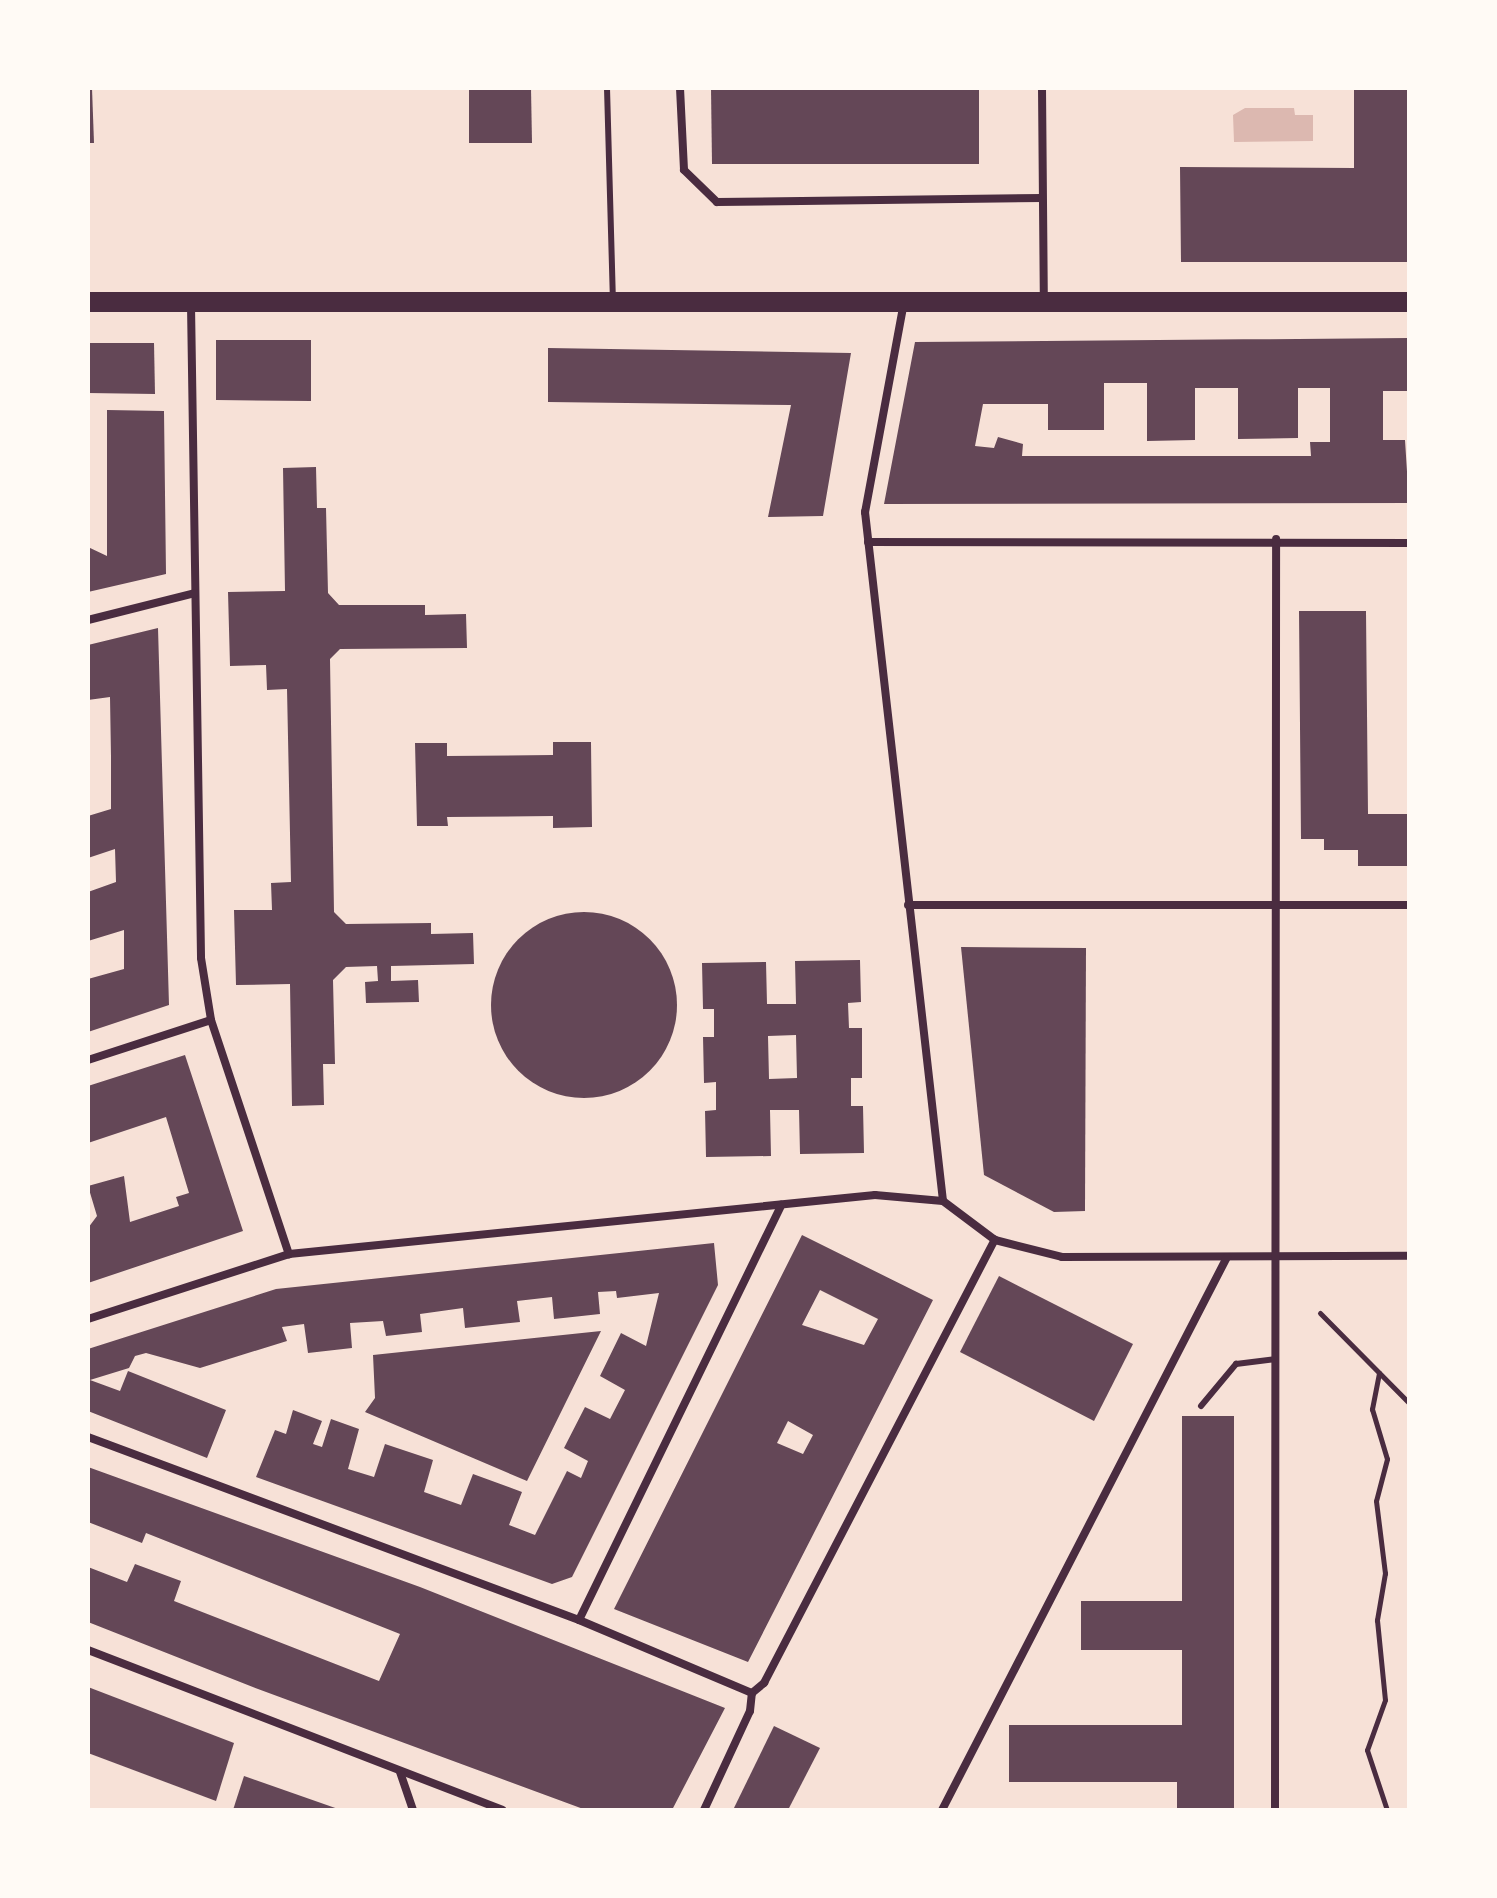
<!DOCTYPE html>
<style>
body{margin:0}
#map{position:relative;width:1497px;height:1898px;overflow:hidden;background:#f7e1d7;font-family:Karla,sans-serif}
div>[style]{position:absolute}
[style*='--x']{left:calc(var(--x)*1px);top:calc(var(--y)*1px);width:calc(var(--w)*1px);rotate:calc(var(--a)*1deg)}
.water>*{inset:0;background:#dcb8b0}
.building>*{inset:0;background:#644757}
.round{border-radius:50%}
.path>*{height:5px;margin:-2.5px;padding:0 2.5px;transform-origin:2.5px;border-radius:2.5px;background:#4a2c40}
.service>*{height:6px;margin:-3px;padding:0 3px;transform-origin:3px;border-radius:3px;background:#4a2c40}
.minor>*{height:8px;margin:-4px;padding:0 4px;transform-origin:4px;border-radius:4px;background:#4a2c40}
.primary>*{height:20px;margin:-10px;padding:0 10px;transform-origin:10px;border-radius:10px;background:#4a2c40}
span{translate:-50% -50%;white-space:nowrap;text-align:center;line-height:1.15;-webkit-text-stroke:8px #fffaf5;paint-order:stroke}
.frame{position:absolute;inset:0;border:90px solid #fffaf5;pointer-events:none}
</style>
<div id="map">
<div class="water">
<i style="clip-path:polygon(1245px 108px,1294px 108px,1295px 115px,1313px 115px,1313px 141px,1234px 142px,1233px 115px)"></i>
</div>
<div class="building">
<i style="clip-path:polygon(88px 88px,92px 88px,94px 143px,88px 143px)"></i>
<i style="clip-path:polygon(469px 88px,531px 88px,532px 143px,469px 143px)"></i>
<i style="clip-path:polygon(711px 88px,979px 88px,979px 164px,712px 164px)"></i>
<i style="clip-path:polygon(1354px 90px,1409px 90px,1409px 262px,1181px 262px,1180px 167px,1354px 168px)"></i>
<i style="clip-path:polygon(evenodd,1409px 338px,1409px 391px,1383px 391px,1383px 440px,1405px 440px,1409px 503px,884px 504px,915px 342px,1409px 338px,1104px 383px,1147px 383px,1147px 441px,1195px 440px,1195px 388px,1238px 388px,1238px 439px,1298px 438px,1298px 388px,1330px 388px,1330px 442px,1310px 442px,1311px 456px,1022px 456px,1023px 444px,998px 437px,994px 448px,975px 446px,983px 404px,1048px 404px,1048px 430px,1104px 430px,1104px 383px)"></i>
<i style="clip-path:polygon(216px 340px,311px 340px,311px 401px,216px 400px)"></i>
<i style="clip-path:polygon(88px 343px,154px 343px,155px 394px,88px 393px)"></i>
<i style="clip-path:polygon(548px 348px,851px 353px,823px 516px,768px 517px,791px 405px,548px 402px)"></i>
<i style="clip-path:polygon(107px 410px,164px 411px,166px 574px,88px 592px,88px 547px,107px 556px)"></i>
<i style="clip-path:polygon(316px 467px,317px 508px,326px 508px,328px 593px,339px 605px,425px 605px,425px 615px,466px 614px,467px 648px,340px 649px,330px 659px,334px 912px,346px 924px,431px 923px,431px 934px,473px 933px,474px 964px,391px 966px,391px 981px,418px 980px,419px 1002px,366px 1003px,365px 982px,378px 981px,377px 966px,346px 967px,333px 980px,335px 1064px,323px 1064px,324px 1105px,292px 1106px,290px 984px,236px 985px,234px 910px,272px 910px,271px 883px,291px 882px,287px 689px,267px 690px,266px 665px,230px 666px,228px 592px,285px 591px,283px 468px)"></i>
<i style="clip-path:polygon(1299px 611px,1366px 611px,1368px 814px,1409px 814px,1409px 866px,1358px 866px,1358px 850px,1324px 850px,1324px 839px,1301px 839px)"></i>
<i style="clip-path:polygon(158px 628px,169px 1005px,88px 1032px,88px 979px,124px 969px,124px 930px,88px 941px,88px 892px,116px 882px,115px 849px,88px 858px,88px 816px,111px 809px,111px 757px,110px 697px,88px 700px,88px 645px)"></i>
<i style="clip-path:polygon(553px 742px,591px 742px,592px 827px,553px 828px,553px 816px,447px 817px,448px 826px,417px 826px,415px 743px,447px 743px,447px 756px,553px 755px)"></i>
<i class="round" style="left:491px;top:912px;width:186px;height:186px"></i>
<i style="clip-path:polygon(961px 947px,1086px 948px,1085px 1211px,1054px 1212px,984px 1175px)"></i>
<i style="clip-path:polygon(evenodd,860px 960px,861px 1002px,848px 1003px,849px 1028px,862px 1028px,862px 1078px,851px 1078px,851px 1106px,863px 1106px,864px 1153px,800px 1154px,799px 1110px,770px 1110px,771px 1156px,706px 1157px,705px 1111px,716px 1110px,716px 1082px,704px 1083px,703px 1037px,714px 1037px,714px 1009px,703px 1009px,702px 963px,766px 962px,767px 1004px,796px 1004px,795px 961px,860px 960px,796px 1035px,797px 1078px,769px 1079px,768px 1036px,796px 1035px)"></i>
<i style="clip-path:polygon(185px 1055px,243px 1231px,88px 1283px,88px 1228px,97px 1216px,88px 1186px,124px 1176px,130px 1222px,179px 1206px,176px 1197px,189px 1193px,166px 1117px,88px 1143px,88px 1086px)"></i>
<i style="clip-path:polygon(evenodd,802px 1235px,933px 1300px,748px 1662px,614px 1609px,802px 1235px,820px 1290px,878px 1319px,864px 1345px,802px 1325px,820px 1290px,802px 1235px,788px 1421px,813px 1435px,803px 1454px,777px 1443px,788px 1421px)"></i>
<i style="clip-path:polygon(714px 1243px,718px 1285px,572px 1577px,552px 1584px,256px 1477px,275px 1430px,286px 1434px,293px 1410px,322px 1421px,313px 1444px,322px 1447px,331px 1419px,359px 1429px,348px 1469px,374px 1477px,385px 1444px,433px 1460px,424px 1492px,461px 1505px,473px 1474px,522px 1492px,509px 1525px,535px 1535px,567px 1471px,581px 1478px,588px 1461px,564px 1448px,585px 1407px,610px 1419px,625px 1390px,600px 1376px,621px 1333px,646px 1346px,659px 1293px,617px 1298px,616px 1291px,598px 1292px,600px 1314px,554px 1319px,552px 1297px,517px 1301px,520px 1322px,465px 1328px,463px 1308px,420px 1314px,422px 1332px,386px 1336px,383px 1321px,350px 1323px,352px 1348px,308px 1353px,304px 1324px,282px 1327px,287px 1341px,200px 1368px,146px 1353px,135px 1356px,129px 1368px,90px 1380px,120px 1391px,128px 1371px,226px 1410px,207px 1458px,88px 1411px,88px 1349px,276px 1289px)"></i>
<i style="clip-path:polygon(999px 1276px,1133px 1344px,1094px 1421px,960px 1352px)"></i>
<i style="clip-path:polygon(601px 1331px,527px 1481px,365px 1412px,375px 1398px,373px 1355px)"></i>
<i style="clip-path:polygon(1182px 1416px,1234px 1416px,1234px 1810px,1177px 1810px,1177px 1782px,1009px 1782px,1009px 1725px,1182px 1725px,1182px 1650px,1081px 1650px,1081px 1601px,1182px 1601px)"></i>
<i style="clip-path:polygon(88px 1467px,420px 1587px,725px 1708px,672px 1810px,586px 1810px,258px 1689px,88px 1622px,88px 1567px,127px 1582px,135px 1564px,181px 1581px,174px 1601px,379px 1681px,400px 1634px,146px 1533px,142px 1543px,88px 1522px)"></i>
<i style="clip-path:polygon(88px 1687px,234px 1743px,216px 1801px,88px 1753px)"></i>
<i style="clip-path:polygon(774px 1726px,820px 1748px,788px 1810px,733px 1810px)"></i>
<i style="clip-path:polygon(244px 1776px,341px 1810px,233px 1810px)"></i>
</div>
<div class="path">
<i style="--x:1320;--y:1313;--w:127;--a:45.3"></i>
<i style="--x:1379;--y:1373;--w:37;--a:101"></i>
<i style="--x:1372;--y:1409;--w:52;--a:73.3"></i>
<i style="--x:1387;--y:1459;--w:43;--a:104.7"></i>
<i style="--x:1376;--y:1501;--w:73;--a:82.9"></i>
<i style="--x:1385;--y:1573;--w:48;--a:99.7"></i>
<i style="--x:1377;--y:1620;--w:80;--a:84.3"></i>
<i style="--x:1385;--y:1700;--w:53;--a:109.8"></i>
<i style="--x:1367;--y:1750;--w:63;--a:71.6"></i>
</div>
<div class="service">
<i style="--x:607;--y:88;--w:209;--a:88.4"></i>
<i style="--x:1201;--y:1406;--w:55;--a:-50.2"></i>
<i style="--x:1236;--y:1364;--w:39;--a:-7"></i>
</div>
<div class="minor">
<i style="--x:680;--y:88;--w:82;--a:87.2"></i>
<i style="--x:684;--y:170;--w:46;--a:44.1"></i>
<i style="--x:717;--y:202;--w:325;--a:-0.7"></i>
<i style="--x:1042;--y:88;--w:212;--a:89.5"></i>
<i style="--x:904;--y:302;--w:214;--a:100.5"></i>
<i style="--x:865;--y:512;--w:693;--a:83.54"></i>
<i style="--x:191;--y:305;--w:653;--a:89.12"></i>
<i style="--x:201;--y:958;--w:63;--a:80.8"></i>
<i style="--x:211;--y:1020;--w:247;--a:71.6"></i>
<i style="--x:868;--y:542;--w:541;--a:0.11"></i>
<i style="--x:88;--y:620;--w:110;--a:-14.2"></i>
<i style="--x:908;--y:905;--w:501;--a:0"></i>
<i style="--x:88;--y:1060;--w:129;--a:-18"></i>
<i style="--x:88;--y:1319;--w:211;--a:-17.9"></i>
<i style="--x:289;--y:1254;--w:589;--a:-5.75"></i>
<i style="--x:875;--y:1195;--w:68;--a:5"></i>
<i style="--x:943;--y:1201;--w:65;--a:36.9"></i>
<i style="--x:995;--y:1240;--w:69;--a:14.2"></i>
<i style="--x:1062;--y:1257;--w:347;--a:-0.2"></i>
<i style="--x:88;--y:1437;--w:524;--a:20.44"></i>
<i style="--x:579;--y:1620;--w:188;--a:22.9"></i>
<i style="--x:579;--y:1620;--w:462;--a:-64"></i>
<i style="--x:88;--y:1650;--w:444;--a:21.1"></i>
<i style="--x:752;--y:1693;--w:16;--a:-40"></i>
<i style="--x:764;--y:1683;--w:500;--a:-62.5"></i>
<i style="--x:400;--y:1772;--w:40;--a:71.1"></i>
<i style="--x:704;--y:1810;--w:109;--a:-65.1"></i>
<i style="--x:750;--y:1711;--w:18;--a:-84"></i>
<i style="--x:942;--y:1810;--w:622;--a:-62.73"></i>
<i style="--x:1275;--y:1810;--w:1271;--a:-89.95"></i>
</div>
<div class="primary">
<i style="--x:88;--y:302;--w:1321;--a:0"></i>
</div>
<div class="frame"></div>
</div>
